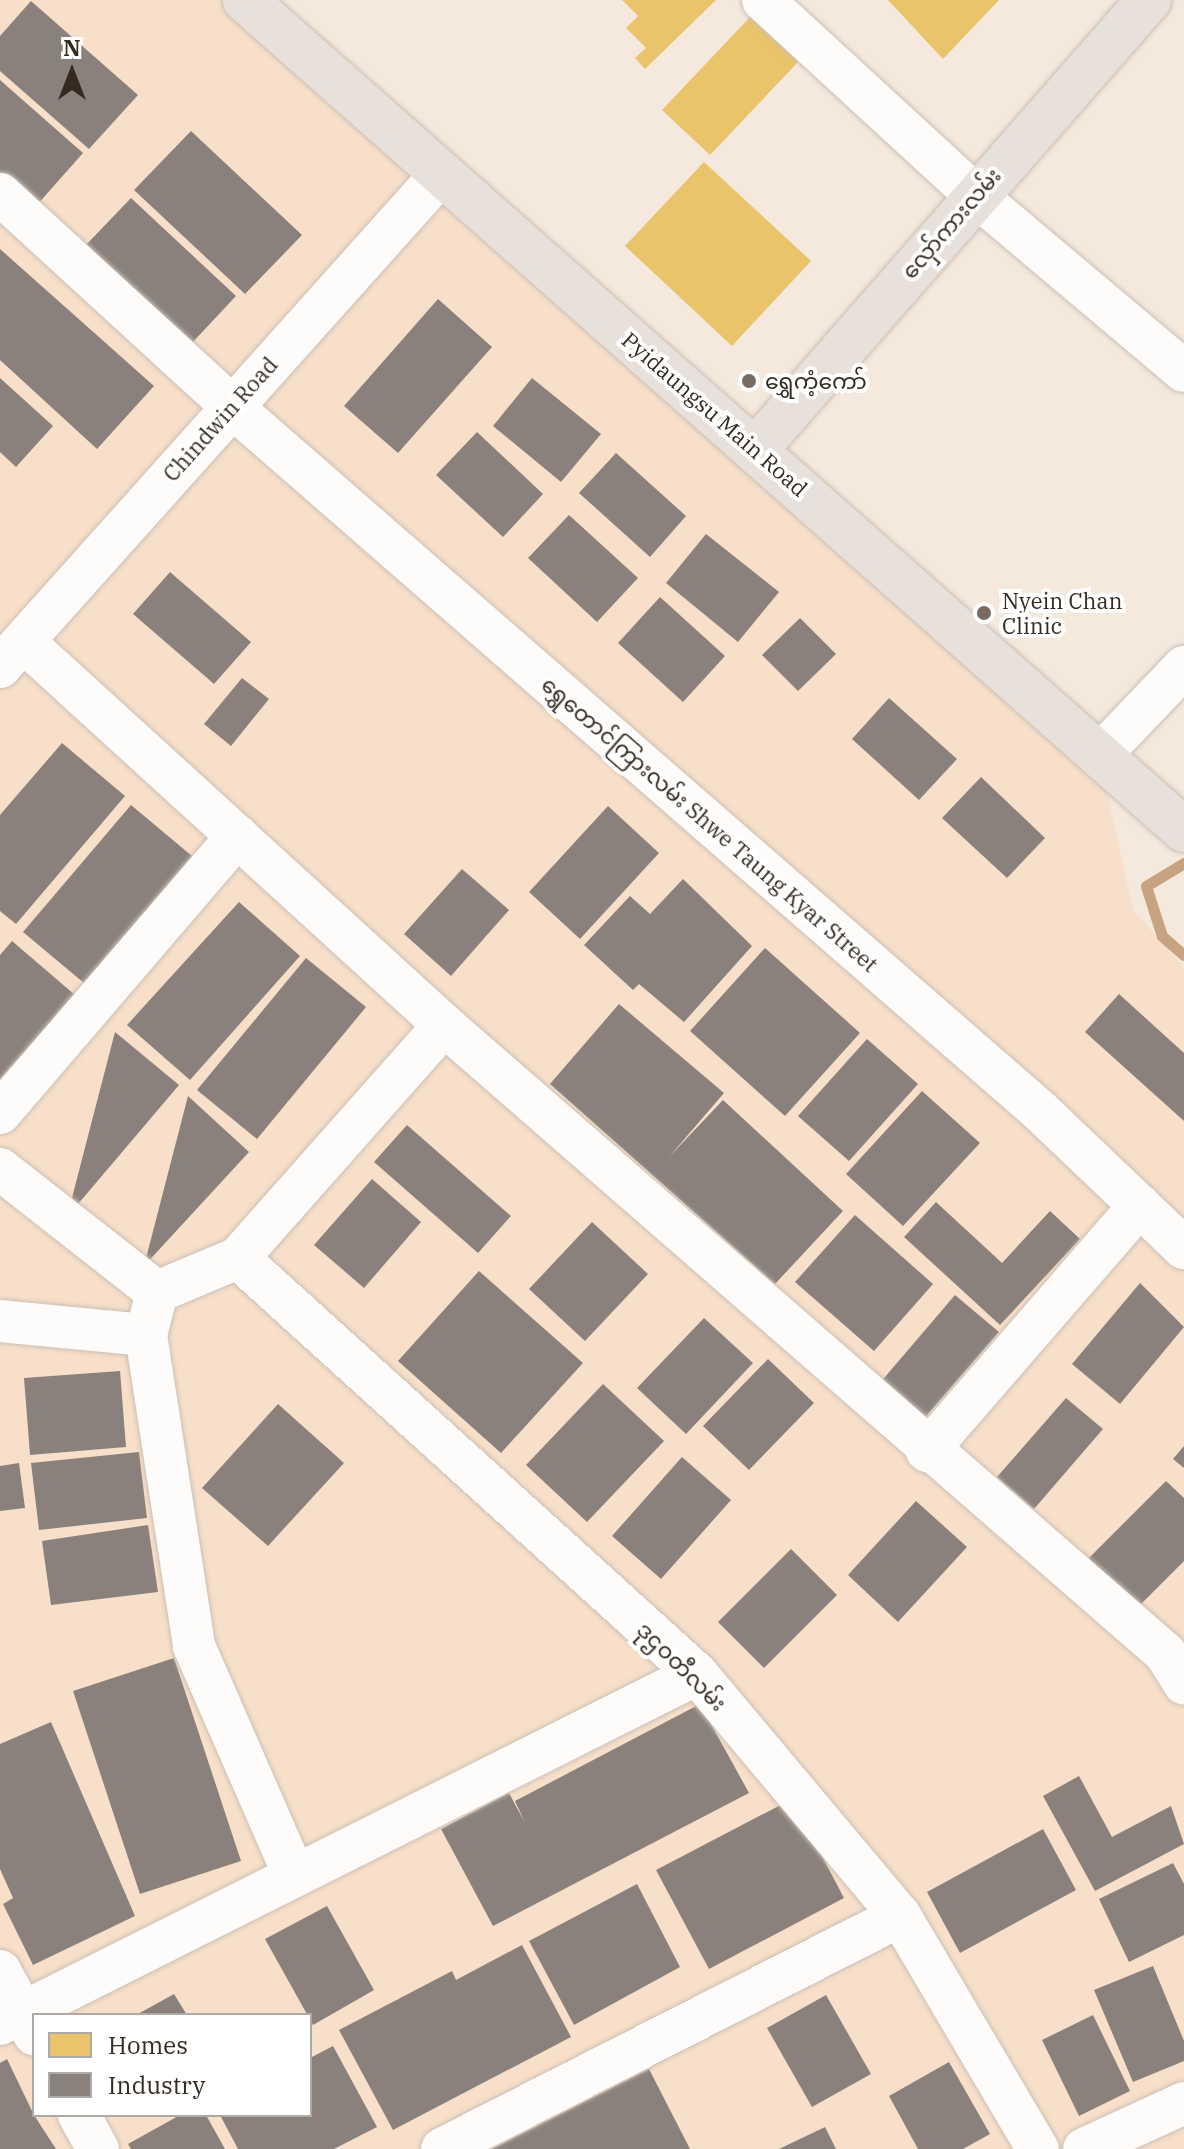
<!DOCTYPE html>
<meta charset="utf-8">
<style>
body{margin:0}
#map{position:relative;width:1184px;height:2149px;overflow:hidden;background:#f5e8dd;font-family:"IBM Plex Serif","Noto Sans Myanmar",serif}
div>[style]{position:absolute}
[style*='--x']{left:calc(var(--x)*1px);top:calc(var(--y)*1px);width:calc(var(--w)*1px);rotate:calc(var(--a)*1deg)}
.built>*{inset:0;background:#f8dfc9}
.homes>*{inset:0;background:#e9c46a}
.industry>*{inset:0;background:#8a817c}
.stream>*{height:11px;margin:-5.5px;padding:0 5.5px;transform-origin:5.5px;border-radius:5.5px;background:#c8a382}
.roads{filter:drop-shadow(0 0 2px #cbc0b6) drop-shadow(0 0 2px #cbc0b6)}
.minor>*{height:42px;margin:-21px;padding:0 21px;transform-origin:21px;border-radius:21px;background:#fefcfa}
.major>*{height:44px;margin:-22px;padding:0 22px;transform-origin:22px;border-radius:22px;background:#e8e1db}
.dots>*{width:22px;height:22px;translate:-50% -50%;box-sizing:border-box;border:4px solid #fff;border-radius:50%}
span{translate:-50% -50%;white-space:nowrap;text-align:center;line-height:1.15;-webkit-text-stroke:8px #fff;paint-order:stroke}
.street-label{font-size:22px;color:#352a20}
.poi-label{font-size:22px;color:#352a20}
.left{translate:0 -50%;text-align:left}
.legend{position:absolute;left:32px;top:2013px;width:280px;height:104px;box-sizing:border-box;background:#fff;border:2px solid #aeaaa6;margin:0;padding:10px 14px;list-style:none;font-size:24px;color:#352a20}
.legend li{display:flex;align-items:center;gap:16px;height:40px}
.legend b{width:40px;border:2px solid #aeaaa6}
.north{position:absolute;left:32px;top:32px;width:80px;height:80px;-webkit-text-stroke:6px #fff;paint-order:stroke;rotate:0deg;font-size:22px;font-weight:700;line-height:32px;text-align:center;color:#352a20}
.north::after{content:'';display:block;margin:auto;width:28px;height:36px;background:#352a20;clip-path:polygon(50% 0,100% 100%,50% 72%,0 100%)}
</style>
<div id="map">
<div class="built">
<i style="clip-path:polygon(evenodd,0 0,245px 0,1099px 756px,1133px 910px,1184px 967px,1184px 2149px,0 2149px,0 0,34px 2015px,310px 2015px,310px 2115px,34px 2115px,34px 2015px)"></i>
</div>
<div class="homes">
<i style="clip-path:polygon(622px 0,716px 0,645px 69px,635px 58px,646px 48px,626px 28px,638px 16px)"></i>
<i style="clip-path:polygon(888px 0,999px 0,943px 59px)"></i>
<i style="clip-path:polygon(752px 15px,800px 60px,710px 155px,662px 110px)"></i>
<i style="clip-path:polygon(704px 162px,811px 261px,732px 346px,625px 246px)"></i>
</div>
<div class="industry">
<i style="clip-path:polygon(31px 1px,138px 95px,89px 149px,0 71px,0 36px)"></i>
<i style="clip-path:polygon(0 80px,83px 153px,36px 206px,0 175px)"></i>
<i style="clip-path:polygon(191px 131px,302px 235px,245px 294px,134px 190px)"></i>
<i style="clip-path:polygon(131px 198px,236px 296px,191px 344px,85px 246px)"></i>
<i style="clip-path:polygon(0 249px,154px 386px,97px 449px,0 360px)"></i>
<i style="clip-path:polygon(438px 299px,492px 347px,398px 453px,344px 406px)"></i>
<i style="clip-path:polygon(0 378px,53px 426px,16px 467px,0 452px)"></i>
<i style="clip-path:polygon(532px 378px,601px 434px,561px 482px,493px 426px)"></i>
<i style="clip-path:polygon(477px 432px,543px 494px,503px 537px,436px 475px)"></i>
<i style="clip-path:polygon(616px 453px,686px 516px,650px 557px,579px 493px)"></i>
<i style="clip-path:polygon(569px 515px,638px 578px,597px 622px,528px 558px)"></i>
<i style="clip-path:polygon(706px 534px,779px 592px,738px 642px,666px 583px)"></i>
<i style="clip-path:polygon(170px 572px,251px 642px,214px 684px,133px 614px)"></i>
<i style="clip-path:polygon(660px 597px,725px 656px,683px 702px,618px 643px)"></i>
<i style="clip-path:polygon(800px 618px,836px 654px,798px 691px,762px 655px)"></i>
<i style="clip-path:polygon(242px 678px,269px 699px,231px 746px,204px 724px)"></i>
<i style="clip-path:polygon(889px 698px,957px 759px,919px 800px,852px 739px)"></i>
<i style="clip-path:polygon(62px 743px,125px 796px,16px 924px,0 911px,0 815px)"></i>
<i style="clip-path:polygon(981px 777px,1045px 838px,1007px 878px,942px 818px)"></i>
<i style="clip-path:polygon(131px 805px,192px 856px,84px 983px,23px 932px)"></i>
<i style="clip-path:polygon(608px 806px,659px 853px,580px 939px,529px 892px)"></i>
<i style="clip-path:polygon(462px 869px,509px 910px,451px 976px,404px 934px)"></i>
<i style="clip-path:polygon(683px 879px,752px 946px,684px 1022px,639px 984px,633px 990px,584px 945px,630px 896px,650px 914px)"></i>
<i style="clip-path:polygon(239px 902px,300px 956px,190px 1080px,127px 1025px)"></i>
<i style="clip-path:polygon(12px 941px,75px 995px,0 1079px,0 955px)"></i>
<i style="clip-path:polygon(765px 948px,860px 1033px,785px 1116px,690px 1031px)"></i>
<i style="clip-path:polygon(306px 958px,366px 1007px,257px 1139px,197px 1090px)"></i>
<i style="clip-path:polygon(1119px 994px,1184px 1053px,1184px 1121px,1085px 1032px)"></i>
<i style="clip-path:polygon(619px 1004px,724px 1093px,669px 1157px,723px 1100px,843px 1211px,775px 1284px,550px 1084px)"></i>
<i style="clip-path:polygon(115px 1032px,179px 1085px,67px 1217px)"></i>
<i style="clip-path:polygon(867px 1039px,918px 1084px,849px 1161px,798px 1116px)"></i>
<i style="clip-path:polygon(922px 1091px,980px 1143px,903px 1226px,846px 1174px)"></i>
<i style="clip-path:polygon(188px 1096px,249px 1152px,144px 1266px)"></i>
<i style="clip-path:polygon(407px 1125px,511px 1216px,478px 1253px,374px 1162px)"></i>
<i style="clip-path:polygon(372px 1179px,421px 1222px,364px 1288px,314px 1245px)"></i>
<i style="clip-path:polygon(936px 1202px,1002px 1263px,1050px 1211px,1080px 1239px,1000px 1325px,904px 1237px)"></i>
<i style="clip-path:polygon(855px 1215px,933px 1284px,874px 1351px,795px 1282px)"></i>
<i style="clip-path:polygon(592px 1222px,648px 1274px,585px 1341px,529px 1289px)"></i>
<i style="clip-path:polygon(479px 1271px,583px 1363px,501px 1453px,398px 1361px)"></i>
<i style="clip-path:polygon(1140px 1283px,1184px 1327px,1120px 1404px,1072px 1364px)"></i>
<i style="clip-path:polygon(955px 1295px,999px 1332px,922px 1421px,879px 1384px)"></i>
<i style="clip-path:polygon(704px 1318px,753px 1363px,686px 1434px,637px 1388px)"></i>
<i style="clip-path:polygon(768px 1359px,814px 1403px,749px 1470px,703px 1426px)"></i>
<i style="clip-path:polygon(120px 1371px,126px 1447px,30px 1455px,24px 1378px)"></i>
<i style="clip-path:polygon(603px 1384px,664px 1441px,587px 1522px,526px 1465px)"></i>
<i style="clip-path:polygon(1066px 1398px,1103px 1429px,1034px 1509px,997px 1477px)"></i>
<i style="clip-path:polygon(278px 1404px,344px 1463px,268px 1546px,202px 1488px)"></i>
<i style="clip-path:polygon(1184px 1446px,1184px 1468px,1173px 1459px)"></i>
<i style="clip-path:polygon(139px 1452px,147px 1518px,39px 1530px,31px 1463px)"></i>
<i style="clip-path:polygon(682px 1457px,731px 1500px,661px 1579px,612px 1536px)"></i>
<i style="clip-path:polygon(19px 1463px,25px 1508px,0 1511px,0 1466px)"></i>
<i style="clip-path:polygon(1166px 1481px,1184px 1498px,1184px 1561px,1137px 1608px,1088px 1559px)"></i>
<i style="clip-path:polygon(916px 1501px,967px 1547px,898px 1622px,848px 1575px)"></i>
<i style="clip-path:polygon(148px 1525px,158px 1592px,51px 1605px,42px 1541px)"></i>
<i style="clip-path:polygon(791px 1549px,837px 1595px,764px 1668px,718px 1622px)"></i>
<i style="clip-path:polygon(174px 1658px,241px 1861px,140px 1894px,73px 1691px)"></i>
<i style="clip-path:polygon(700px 1704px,749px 1793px,493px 1926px,441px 1829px,509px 1793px,525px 1823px,515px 1801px)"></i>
<i style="clip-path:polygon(51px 1722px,135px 1916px,33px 1965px,3px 1904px,13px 1898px,0 1869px,0 1744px)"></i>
<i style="clip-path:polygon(1079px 1776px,1112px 1837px,1171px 1806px,1184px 1844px,1095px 1891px,1043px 1796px)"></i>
<i style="clip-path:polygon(792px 1799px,844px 1898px,709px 1969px,656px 1870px)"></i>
<i style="clip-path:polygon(1043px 1829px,1076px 1890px,960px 1953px,927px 1892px)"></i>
<i style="clip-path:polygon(1173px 1863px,1184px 1884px,1184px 1935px,1129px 1962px,1099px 1899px)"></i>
<i style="clip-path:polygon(637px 1884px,680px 1967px,574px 2025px,529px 1941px)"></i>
<i style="clip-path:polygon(327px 1906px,374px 1990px,313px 2025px,265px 1939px)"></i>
<i style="clip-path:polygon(522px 1945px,571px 2037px,393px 2130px,339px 2030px,452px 1971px,456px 1980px)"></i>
<i style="clip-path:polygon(1153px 1966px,1184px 2041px,1184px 2061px,1133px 2082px,1094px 1990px)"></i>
<i style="clip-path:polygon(174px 1994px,187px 2015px,136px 2015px)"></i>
<i style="clip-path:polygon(826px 1995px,871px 2074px,812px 2107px,767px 2028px)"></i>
<i style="clip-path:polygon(1093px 2015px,1130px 2091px,1079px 2116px,1042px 2040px)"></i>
<i style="clip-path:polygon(333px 2046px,377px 2127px,334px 2149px,238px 2149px,220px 2115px,310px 2115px,310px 2058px)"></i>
<i style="clip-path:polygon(7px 2059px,34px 2115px,56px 2149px,0 2149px,0 2063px)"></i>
<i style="clip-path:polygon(949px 2062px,990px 2134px,963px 2149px,918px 2149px,889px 2096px)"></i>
<i style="clip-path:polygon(649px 2069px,690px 2149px,492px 2149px)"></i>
<i style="clip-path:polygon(180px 2115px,206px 2115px,225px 2149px,131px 2149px,128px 2144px)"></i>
<i style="clip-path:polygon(825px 2127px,836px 2149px,779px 2149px)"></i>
</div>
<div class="stream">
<i style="--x:1184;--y:863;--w:44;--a:148.8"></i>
<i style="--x:1146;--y:886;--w:52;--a:72.3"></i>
<i style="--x:1162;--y:936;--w:29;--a:41"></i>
</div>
<div class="roads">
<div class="minor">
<i style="--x:763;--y:0;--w:288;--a:42.6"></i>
<i style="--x:975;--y:195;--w:273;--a:40.1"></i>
<i style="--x:0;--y:194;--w:314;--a:42.5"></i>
<i style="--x:231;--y:406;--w:1073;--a:41.07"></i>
<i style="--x:1040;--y:1111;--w:199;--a:43.6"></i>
<i style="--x:24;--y:642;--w:568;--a:42.36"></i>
<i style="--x:444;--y:1025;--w:956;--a:41.06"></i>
<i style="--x:1165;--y:1653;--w:36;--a:58"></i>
<i style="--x:0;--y:667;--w:663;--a:-48.18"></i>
<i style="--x:1099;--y:756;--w:123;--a:-46.3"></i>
<i style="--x:0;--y:1113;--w:365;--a:-49.4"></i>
<i style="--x:0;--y:1169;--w:199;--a:38.1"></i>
<i style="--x:157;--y:1292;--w:44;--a:104.3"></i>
<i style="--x:146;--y:1335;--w:315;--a:81.2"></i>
<i style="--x:194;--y:1646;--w:248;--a:66.4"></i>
<i style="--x:238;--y:1258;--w:619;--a:42.19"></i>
<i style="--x:697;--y:1674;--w:316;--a:50"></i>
<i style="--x:900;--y:1916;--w:271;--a:59.4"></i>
<i style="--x:157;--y:1292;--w:88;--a:-22.8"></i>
<i style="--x:238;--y:1258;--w:311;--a:-48.5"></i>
<i style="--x:0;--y:1321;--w:147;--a:5.5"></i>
<i style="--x:927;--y:1451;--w:325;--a:-49.1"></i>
<i style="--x:0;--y:1971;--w:72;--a:61.6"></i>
<i style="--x:0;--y:2024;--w:780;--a:-26.66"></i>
<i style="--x:79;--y:2115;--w:39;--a:61"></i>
<i style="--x:442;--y:2149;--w:514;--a:-26.96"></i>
<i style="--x:1084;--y:2149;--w:110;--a:-24.7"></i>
</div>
<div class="major">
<i style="--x:245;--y:0;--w:1253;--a:41.47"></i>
<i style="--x:756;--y:449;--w:597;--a:-48.81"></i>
</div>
</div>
<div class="dots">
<i style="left:749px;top:381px;background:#786c62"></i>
<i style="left:984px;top:613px;background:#786c62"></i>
</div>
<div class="street-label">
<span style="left:951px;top:223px;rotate:-49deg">လှော်ကားလမ်း</span>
<span style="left:715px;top:414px;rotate:41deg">Pyidaungsu Main Road</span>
<span style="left:220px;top:419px;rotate:-48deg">Chindwin Road</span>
<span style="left:710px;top:824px;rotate:41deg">ရွှေတောင်ကြားလမ်း Shwe Taung Kyar Street</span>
<span style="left:682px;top:1666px;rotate:45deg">ဒုဌဝတီလမ်း</span>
</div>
<div class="poi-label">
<span class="left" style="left:765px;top:381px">ရွှေကံ့ကော်</span>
<span class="left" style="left:1002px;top:613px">Nyein Chan<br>Clinic</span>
</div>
<ul class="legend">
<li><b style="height:22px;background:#e9c46a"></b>Homes</li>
<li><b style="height:22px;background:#8a817c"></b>Industry</li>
</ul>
<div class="north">N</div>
</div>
